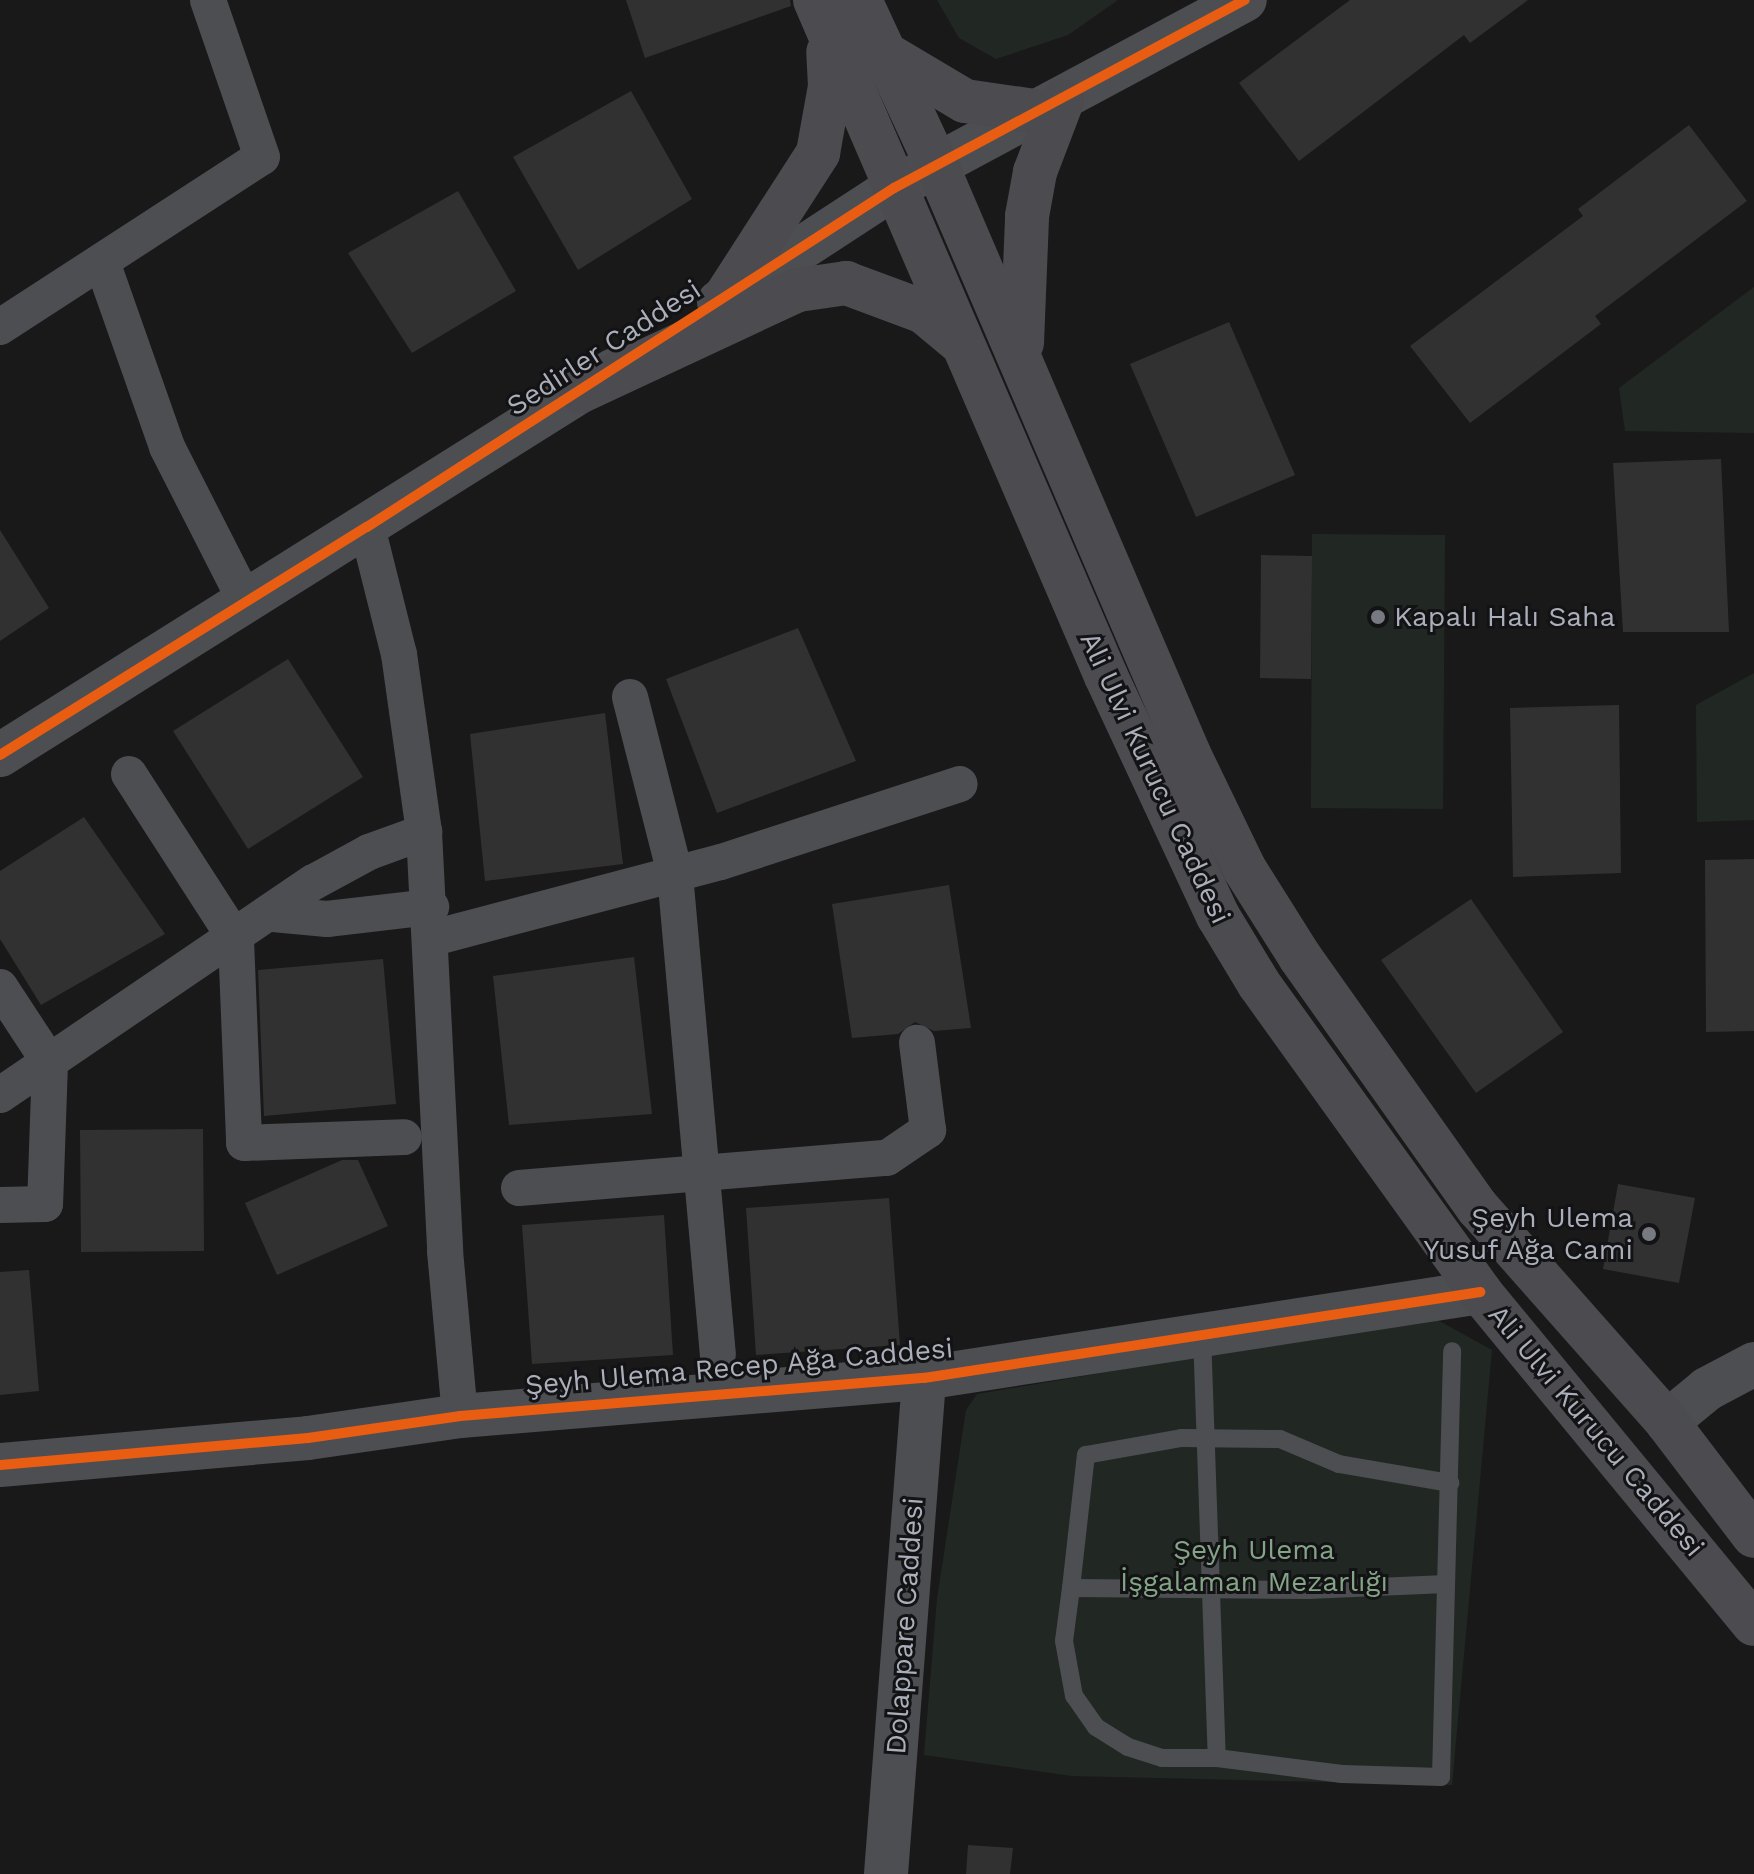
<!DOCTYPE html>
<meta charset="utf-8">
<style>
body{margin:0}
#map{position:relative;width:1754px;height:1874px;overflow:hidden;background:#191919;font-family:"Work Sans",sans-serif}
div>[style]{position:absolute}
[style*='--x']{left:calc(var(--x)*1px);top:calc(var(--y)*1px);width:calc(var(--w)*1px);rotate:calc(var(--a)*1deg)}
.green>*{inset:0;background:#212823}
.building>*{inset:0;background:#313131}
.service>*{height:18px;margin:-9px;padding:0 9px;transform-origin:9px;border-radius:9px;background:#4d4e52}
.minor>*{height:36px;margin:-18px;padding:0 18px;transform-origin:18px;border-radius:18px;background:#4d4e52}
.tertiary>*{height:44px;margin:-22px;padding:0 22px;transform-origin:22px;border-radius:22px;background:#4d4e52}
.secondary>*{height:44px;margin:-22px;padding:0 22px;transform-origin:22px;border-radius:22px;background:#4c4c50}
.cycleway>*{height:10px;margin:-5px;padding:0 5px;transform-origin:5px;border-radius:5px;background:#e95d12}
.dots>*{width:22px;height:22px;translate:-50% -50%;box-sizing:border-box;border:4px solid #131315;border-radius:50%}
span{translate:-50% -50%;white-space:nowrap;text-align:center;line-height:1.15;-webkit-text-stroke:6px #131315;paint-order:stroke}
.street-label{font-size:28px;color:#abafba}
.poi-label{font-size:28px;color:#abafba}
.left{translate:0 -50%;text-align:left}
.right{translate:-100% -50%;text-align:right}
.park-label{font-size:28px;color:#83a486}
</style>
<div id="map">
<div class="green">
<i style="clip-path:polygon(937px 0,1118px 0,1068px 35px,996px 59px,959px 38px)"></i>
<i style="clip-path:polygon(1754px 287px,1754px 433px,1625px 431px,1619px 388px)"></i>
<i style="clip-path:polygon(1312px 534px,1445px 535px,1443px 809px,1311px 808px)"></i>
<i style="clip-path:polygon(1754px 673px,1754px 820px,1697px 822px,1696px 705px)"></i>
<i style="clip-path:polygon(1432px 1317px,1492px 1350px,1452px 1785px,1072px 1776px,924px 1755px,937px 1599px,966px 1410px,977px 1394px)"></i>
</div>
<div class="building">
<i style="clip-path:polygon(626px 0,790px 0,791px 6px,645px 58px)"></i>
<i style="clip-path:polygon(1350px 0,1528px 0,1470px 43px,1464px 35px,1299px 161px,1239px 83px)"></i>
<i style="clip-path:polygon(631px 91px,692px 199px,578px 270px,513px 157px)"></i>
<i style="clip-path:polygon(1689px 125px,1747px 201px,1595px 316px,1601px 324px,1470px 423px,1410px 346px,1583px 216px,1578px 209px)"></i>
<i style="clip-path:polygon(458px 191px,516px 291px,412px 353px,348px 253px)"></i>
<i style="clip-path:polygon(1229px 322px,1295px 475px,1196px 517px,1130px 364px)"></i>
<i style="clip-path:polygon(1721px 459px,1729px 632px,1623px 632px,1613px 463px)"></i>
<i style="clip-path:polygon(0 530px,49px 608px,0 641px)"></i>
<i style="clip-path:polygon(1261px 555px,1312px 556px,1311px 679px,1260px 678px)"></i>
<i style="clip-path:polygon(798px 628px,856px 761px,717px 813px,666px 679px)"></i>
<i style="clip-path:polygon(288px 659px,363px 777px,248px 849px,173px 731px)"></i>
<i style="clip-path:polygon(1619px 705px,1621px 873px,1513px 877px,1510px 708px)"></i>
<i style="clip-path:polygon(605px 713px,623px 864px,485px 881px,470px 734px)"></i>
<i style="clip-path:polygon(84px 817px,165px 934px,41px 1005px,0 939px,0 871px)"></i>
<i style="clip-path:polygon(1754px 859px,1754px 1031px,1706px 1032px,1705px 860px)"></i>
<i style="clip-path:polygon(949px 885px,971px 1028px,934px 1031px,915px 1022px,898px 1034px,852px 1038px,832px 904px)"></i>
<i style="clip-path:polygon(1471px 899px,1563px 1032px,1476px 1093px,1381px 960px)"></i>
<i style="clip-path:polygon(634px 957px,652px 1114px,509px 1125px,493px 976px)"></i>
<i style="clip-path:polygon(383px 959px,396px 1104px,264px 1116px,258px 970px)"></i>
<i style="clip-path:polygon(203px 1129px,204px 1251px,81px 1252px,80px 1130px)"></i>
<i style="clip-path:polygon(342px 1160px,358px 1160px,388px 1226px,277px 1275px,245px 1203px)"></i>
<i style="clip-path:polygon(1618px 1184px,1695px 1198px,1679px 1283px,1603px 1269px)"></i>
<i style="clip-path:polygon(889px 1198px,900px 1345px,756px 1355px,746px 1208px)"></i>
<i style="clip-path:polygon(664px 1215px,673px 1355px,532px 1364px,522px 1225px)"></i>
<i style="clip-path:polygon(29px 1270px,39px 1391px,0 1395px,0 1272px)"></i>
<i style="clip-path:polygon(968px 1845px,1013px 1848px,1010px 1874px,966px 1874px)"></i>
</div>
<div class="service">
<i style="--x:1202;--y:1334;--w:424;--a:88"></i>
<i style="--x:1217;--y:1758;--w:126;--a:7.3"></i>
<i style="--x:1342;--y:1774;--w:99;--a:1.7"></i>
<i style="--x:1441;--y:1777;--w:426;--a:-88.5"></i>
<i style="--x:1071;--y:1588;--w:134;--a:-83.6"></i>
<i style="--x:1086;--y:1455;--w:97;--a:-10.1"></i>
<i style="--x:1181;--y:1438;--w:99;--a:0.6"></i>
<i style="--x:1280;--y:1439;--w:64;--a:23"></i>
<i style="--x:1339;--y:1464;--w:113;--a:9.7"></i>
<i style="--x:1217;--y:1758;--w:55;--a:180"></i>
<i style="--x:1162;--y:1758;--w:36;--a:-162"></i>
<i style="--x:1128;--y:1747;--w:38;--a:-148"></i>
<i style="--x:1096;--y:1727;--w:38;--a:-125"></i>
<i style="--x:1074;--y:1696;--w:56;--a:-100.3"></i>
<i style="--x:1064;--y:1641;--w:53;--a:-82.5"></i>
<i style="--x:1071;--y:1588;--w:237;--a:0.5"></i>
<i style="--x:1308;--y:1590;--w:138;--a:-2.5"></i>
</div>
<div class="minor">
<i style="--x:102;--y:262;--w:196;--a:70.6"></i>
<i style="--x:167;--y:447;--w:172;--a:63"></i>
<i style="--x:0;--y:327;--w:312;--a:-33"></i>
<i style="--x:262;--y:157;--w:166;--a:-109"></i>
<i style="--x:367;--y:527;--w:131;--a:75.9"></i>
<i style="--x:399;--y:654;--w:180;--a:82"></i>
<i style="--x:424;--y:832;--w:420;--a:87.1"></i>
<i style="--x:445;--y:1251;--w:166;--a:84.8"></i>
<i style="--x:630;--y:697;--w:183;--a:75.7"></i>
<i style="--x:675;--y:874;--w:482;--a:84.9"></i>
<i style="--x:129;--y:774;--w:197;--a:57.2"></i>
<i style="--x:236;--y:940;--w:203;--a:87.7"></i>
<i style="--x:244;--y:1143;--w:160;--a:-2.1"></i>
<i style="--x:273;--y:914;--w:54;--a:5.3"></i>
<i style="--x:327;--y:919;--w:105;--a:-6.6"></i>
<i style="--x:433;--y:938;--w:298;--a:-14.8"></i>
<i style="--x:721;--y:862;--w:251;--a:-18.1"></i>
<i style="--x:0;--y:987;--w:91;--a:56.7"></i>
<i style="--x:50;--y:1063;--w:141;--a:92"></i>
<i style="--x:45;--y:1204;--w:45;--a:178.7"></i>
<i style="--x:0;--y:1095;--w:379;--a:-34.2"></i>
<i style="--x:314;--y:882;--w:63;--a:-28.6"></i>
<i style="--x:369;--y:852;--w:59;--a:-20"></i>
<i style="--x:519;--y:1188;--w:369;--a:-4.7"></i>
<i style="--x:887;--y:1158;--w:50;--a:-34.3"></i>
<i style="--x:928;--y:1130;--w:88;--a:-97.2"></i>
</div>
<div class="tertiary">
<i style="--x:719;--y:302;--w:209;--a:-33.1"></i>
<i style="--x:894;--y:188;--w:398;--a:-28.2"></i>
<i style="--x:0;--y:755;--w:725;--a:-32.09"></i>
<i style="--x:1667;--y:1422;--w:52;--a:-39.5"></i>
<i style="--x:1707;--y:1389;--w:53;--a:-28"></i>
<i style="--x:0;--y:1465;--w:309;--a:-5"></i>
<i style="--x:308;--y:1438;--w:154;--a:-8.2"></i>
<i style="--x:460;--y:1416;--w:466;--a:-4.7"></i>
<i style="--x:924;--y:1378;--w:563;--a:-8.79"></i>
<i style="--x:886;--y:1874;--w:497;--a:-85.6"></i>
</div>
<div class="secondary">
<i style="--x:815;--y:0;--w:736;--a:66.71"></i>
<i style="--x:1106;--y:676;--w:265;--a:65"></i>
<i style="--x:1218;--y:916;--w:79;--a:58.9"></i>
<i style="--x:1259;--y:984;--w:379;--a:54.3"></i>
<i style="--x:1480;--y:1292;--w:430;--a:50.5"></i>
<i style="--x:860;--y:0;--w:183;--a:65.1"></i>
<i style="--x:937;--y:166;--w:640;--a:66.8"></i>
<i style="--x:1189;--y:754;--w:127;--a:64.2"></i>
<i style="--x:1244;--y:868;--w:105;--a:57.8"></i>
<i style="--x:1300;--y:957;--w:308;--a:54.7"></i>
<i style="--x:1478;--y:1208;--w:286;--a:48.5"></i>
<i style="--x:1667;--y:1422;--w:143;--a:52.7"></i>
<i style="--x:884;--y:53;--w:94;--a:30.7"></i>
<i style="--x:965;--y:101;--w:77;--a:8.2"></i>
<i style="--x:724;--y:299;--w:174;--a:-57.2"></i>
<i style="--x:818;--y:153;--w:68;--a:-79.8"></i>
<i style="--x:830;--y:86;--w:34;--a:-93"></i>
<i style="--x:1022;--y:343;--w:127;--a:-87.7"></i>
<i style="--x:1027;--y:216;--w:45;--a:-79.7"></i>
<i style="--x:1035;--y:172;--w:76;--a:-69.2"></i>
<i style="--x:581;--y:391;--w:239;--a:-25"></i>
<i style="--x:798;--y:290;--w:49;--a:-8.3"></i>
<i style="--x:846;--y:283;--w:83;--a:20.4"></i>
<i style="--x:924;--y:312;--w:47;--a:39.8"></i>
</div>
<div class="cycleway">
<i style="--x:0;--y:755;--w:432;--a:-31.9"></i>
<i style="--x:367;--y:527;--w:627;--a:-32.75"></i>
<i style="--x:894;--y:188;--w:398;--a:-28.2"></i>
<i style="--x:0;--y:1465;--w:309;--a:-5"></i>
<i style="--x:308;--y:1438;--w:154;--a:-8.2"></i>
<i style="--x:460;--y:1416;--w:466;--a:-4.7"></i>
<i style="--x:924;--y:1378;--w:563;--a:-8.79"></i>
</div>
<div class="dots">
<i style="left:1378px;top:617px;background:#787a82"></i>
<i style="left:1649px;top:1234px;background:#787a82"></i>
</div>
<div class="street-label">
<span style="left:604px;top:348px;rotate:-33deg">Sedirler Caddesi</span>
<span style="left:1155px;top:778px;rotate:65deg">Ali Ulvi Kurucu Caddesi</span>
<span style="left:739px;top:1367px;rotate:-5deg">Şeyh Ulema Recep Ağa Caddesi</span>
<span style="left:1596px;top:1431px;rotate:50deg">Ali Ulvi Kurucu Caddesi</span>
<span style="left:905px;top:1626px;rotate:-86deg">Dolappare Caddesi</span>
</div>
<div class="poi-label">
<span class="left" style="left:1394px;top:617px">Kapalı Halı Saha</span>
<span class="right" style="left:1633px;top:1234px">Şeyh Ulema<br>Yusuf Ağa Cami</span>
</div>
<div class="park-label">
<span style="left:1254px;top:1566px">Şeyh Ulema<br>İşgalaman Mezarlığı</span>
</div>
</div>
